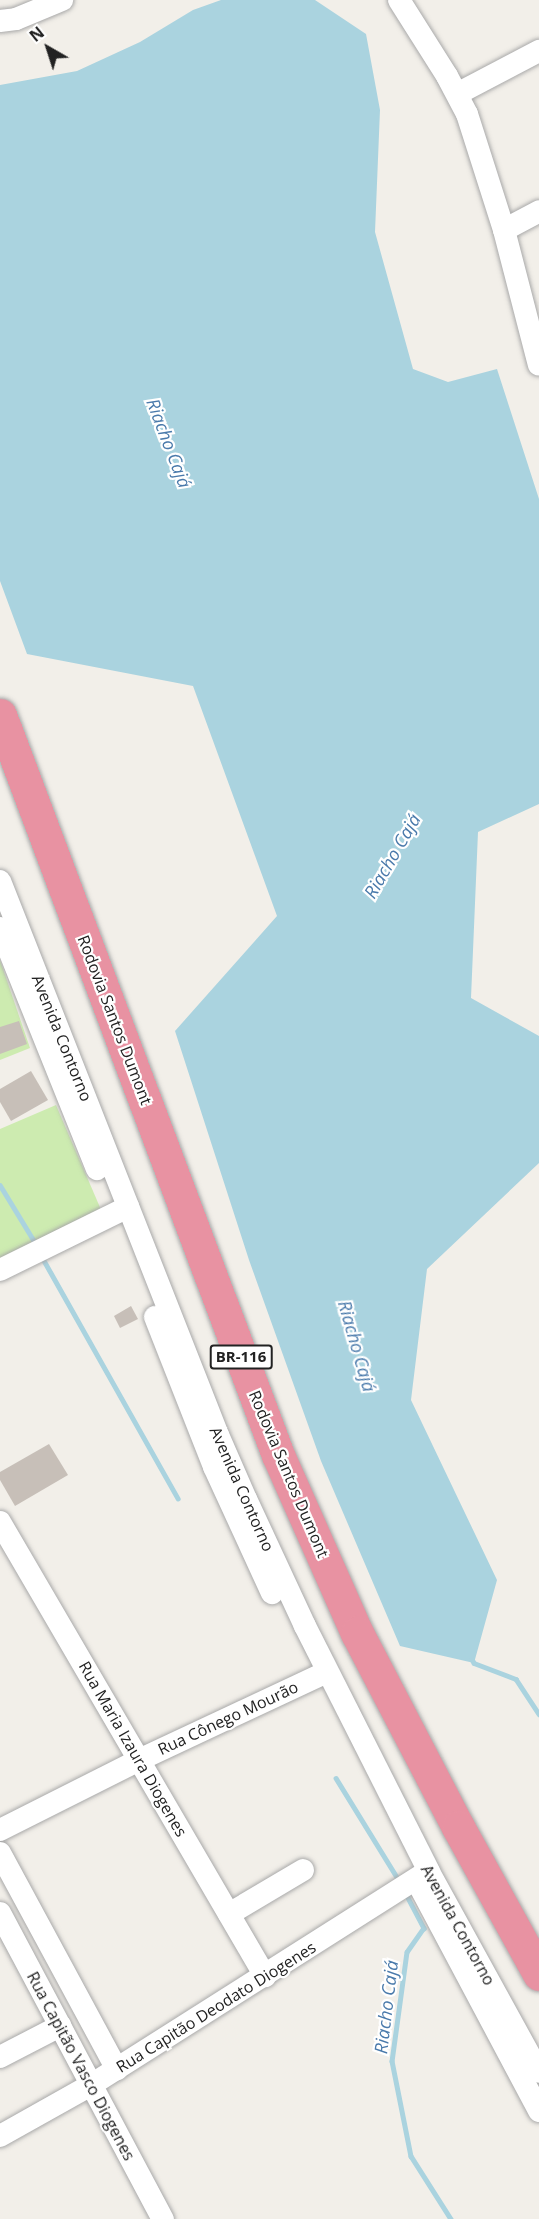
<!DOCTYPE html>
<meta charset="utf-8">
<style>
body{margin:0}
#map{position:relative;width:539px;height:2219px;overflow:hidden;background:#f2efe9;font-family:"Open Sans",sans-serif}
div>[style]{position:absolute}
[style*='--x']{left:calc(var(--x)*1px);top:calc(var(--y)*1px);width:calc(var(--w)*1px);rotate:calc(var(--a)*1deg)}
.grass>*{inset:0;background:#cdebb0}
.water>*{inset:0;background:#aad3df}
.stream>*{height:4.5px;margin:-2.25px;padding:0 2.25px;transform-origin:2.25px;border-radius:2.25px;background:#aad3df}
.building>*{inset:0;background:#c7bfb8}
.roads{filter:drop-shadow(0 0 2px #a9a9a9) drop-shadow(0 0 2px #a9a9a9)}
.minor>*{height:22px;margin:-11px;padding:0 11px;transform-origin:11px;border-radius:11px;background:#fff}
.highway>*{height:33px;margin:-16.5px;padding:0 16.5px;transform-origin:16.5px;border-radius:16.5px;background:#e892a2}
span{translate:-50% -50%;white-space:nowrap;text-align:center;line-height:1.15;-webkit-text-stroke:4.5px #fff;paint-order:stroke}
.shield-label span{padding:2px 4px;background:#fff;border:2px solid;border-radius:4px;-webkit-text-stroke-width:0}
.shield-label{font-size:15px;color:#222;font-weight:700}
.street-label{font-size:16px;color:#222}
.water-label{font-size:18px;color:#4a7aab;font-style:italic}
.north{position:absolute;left:18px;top:18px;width:60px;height:60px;-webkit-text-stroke:4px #fff;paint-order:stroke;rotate:321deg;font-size:16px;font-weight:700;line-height:24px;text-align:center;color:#222}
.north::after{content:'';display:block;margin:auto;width:21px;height:27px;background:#222;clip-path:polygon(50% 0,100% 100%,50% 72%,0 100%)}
</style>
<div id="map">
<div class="grass">
<i style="clip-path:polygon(0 960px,30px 1048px,0 1060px)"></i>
<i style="clip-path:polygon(56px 1105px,102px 1212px,0 1262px,0 1129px)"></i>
</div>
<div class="water">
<i style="clip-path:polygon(221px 0,315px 0,366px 34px,380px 110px,375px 232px,413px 369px,448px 382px,497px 369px,539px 499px,539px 804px,478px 832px,471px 998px,539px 1036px,539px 1163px,427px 1269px,411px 1400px,497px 1580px,474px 1663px,400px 1646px,321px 1461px,249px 1260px,175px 1031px,277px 916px,193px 686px,27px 654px,0 581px,0 85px,77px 71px,140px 42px,193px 10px)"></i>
</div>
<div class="stream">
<i style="--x:0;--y:1185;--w:69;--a:58.6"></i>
<i style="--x:42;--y:1257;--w:277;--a:60.6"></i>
<i style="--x:472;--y:1659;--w:4;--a:63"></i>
<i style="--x:474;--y:1663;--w:45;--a:20.9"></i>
<i style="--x:516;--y:1679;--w:42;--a:56.7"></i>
<i style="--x:336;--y:1778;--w:122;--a:58.4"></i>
<i style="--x:405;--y:1892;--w:41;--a:62.2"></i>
<i style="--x:424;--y:1928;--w:29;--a:125"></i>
<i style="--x:407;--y:1952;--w:110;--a:97.8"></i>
<i style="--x:392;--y:2061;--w:97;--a:78.7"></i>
<i style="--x:411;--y:2156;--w:75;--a:57.6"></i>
</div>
<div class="building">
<i style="clip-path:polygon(19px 1021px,27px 1044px,0 1054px,0 1027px)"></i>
<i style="clip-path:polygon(31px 1071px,48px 1100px,11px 1121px,0 1102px,0 1089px)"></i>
<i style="clip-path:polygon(131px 1306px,138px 1319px,120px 1328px,114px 1316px)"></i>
<i style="clip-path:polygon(49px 1444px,68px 1475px,15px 1506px,0 1480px,0 1472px)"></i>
</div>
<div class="roads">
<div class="minor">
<i style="--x:399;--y:0;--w:90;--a:57.7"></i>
<i style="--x:447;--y:76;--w:43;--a:62.2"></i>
<i style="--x:467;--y:114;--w:122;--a:72.3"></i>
<i style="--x:504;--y:230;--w:139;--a:75.5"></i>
<i style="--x:0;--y:21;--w:16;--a:-7"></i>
<i style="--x:16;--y:19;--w:50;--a:-22.4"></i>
<i style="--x:457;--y:94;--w:93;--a:-27.7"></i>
<i style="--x:504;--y:230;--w:40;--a:-28"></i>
<i style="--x:0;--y:881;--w:595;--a:68.52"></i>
<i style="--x:218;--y:1435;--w:70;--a:66.4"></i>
<i style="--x:246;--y:1499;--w:140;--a:65.1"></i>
<i style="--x:305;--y:1626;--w:275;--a:63.2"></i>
<i style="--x:429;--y:1872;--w:228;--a:61.2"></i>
<i style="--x:0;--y:928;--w:260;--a:68.1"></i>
<i style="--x:0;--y:1270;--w:143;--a:-26.2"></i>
<i style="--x:155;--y:1317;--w:161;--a:68.5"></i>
<i style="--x:214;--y:1467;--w:139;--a:65.3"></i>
<i style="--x:0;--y:1522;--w:526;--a:59.73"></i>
<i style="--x:0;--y:1830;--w:156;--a:-26.7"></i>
<i style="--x:139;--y:1760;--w:208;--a:-25.1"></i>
<i style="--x:0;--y:1853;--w:246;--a:61.6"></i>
<i style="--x:419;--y:1885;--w:256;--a:62"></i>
<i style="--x:0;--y:1913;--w:347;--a:62"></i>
<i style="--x:229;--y:1914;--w:86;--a:-30.7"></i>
<i style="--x:0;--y:2057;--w:68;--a:-27.3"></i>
<i style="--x:0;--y:2136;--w:104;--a:-29.3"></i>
<i style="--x:91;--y:2085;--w:398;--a:-32.4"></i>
</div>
<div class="highway">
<i style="--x:0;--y:715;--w:790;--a:69.41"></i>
<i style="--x:278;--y:1455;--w:195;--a:66.1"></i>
<i style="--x:357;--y:1633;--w:219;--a:62.5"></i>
<i style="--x:458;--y:1827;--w:168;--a:61.1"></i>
</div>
</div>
<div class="shield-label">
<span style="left:241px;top:1357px">BR-116</span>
</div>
<div class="street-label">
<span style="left:115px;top:1020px;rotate:69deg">Rodovia Santos Dumont</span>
<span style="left:62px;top:1038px;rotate:68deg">Avenida Contorno</span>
<span style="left:289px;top:1474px;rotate:67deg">Rodovia Santos Dumont</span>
<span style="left:242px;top:1489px;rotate:66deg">Avenida Contorno</span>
<span style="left:228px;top:1718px;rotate:-25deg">Rua Cônego Mourão</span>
<span style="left:133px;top:1749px;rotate:60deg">Rua Maria Izaura Diogenes</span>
<span style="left:458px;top:1925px;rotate:61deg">Avenida Contorno</span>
<span style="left:216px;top:2007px;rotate:-32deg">Rua Capitão Deodato Diogenes</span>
<span style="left:81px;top:2066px;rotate:62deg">Rua Capitão Vasco Diogenes</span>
</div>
<div class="water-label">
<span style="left:169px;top:443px;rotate:69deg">Riacho Cajá</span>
<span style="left:392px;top:856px;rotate:-60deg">Riacho Cajá</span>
<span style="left:357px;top:1346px;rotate:74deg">Riacho Cajá</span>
<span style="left:386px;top:2007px;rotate:-83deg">Riacho Cajá</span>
</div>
<div class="north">N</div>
</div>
